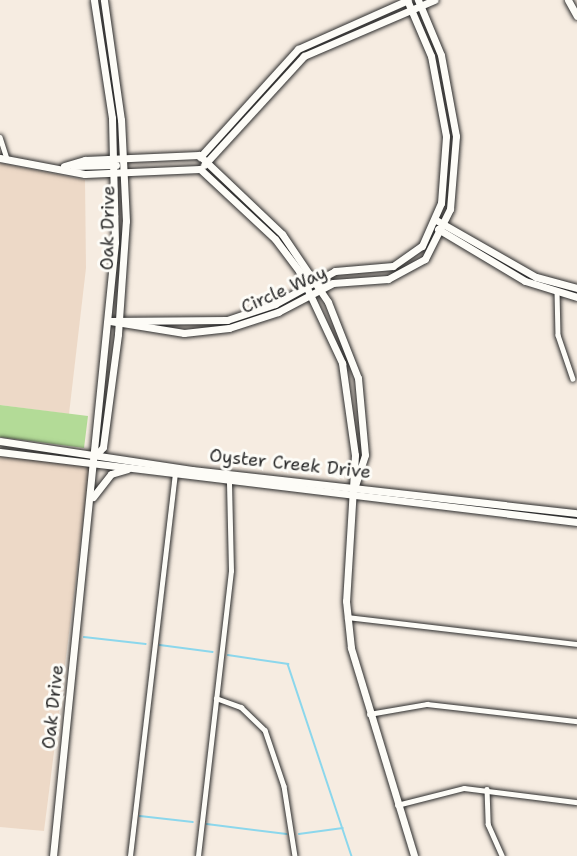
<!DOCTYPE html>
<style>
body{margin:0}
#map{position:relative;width:577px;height:856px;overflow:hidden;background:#f6ece1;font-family:"Shantell Sans",sans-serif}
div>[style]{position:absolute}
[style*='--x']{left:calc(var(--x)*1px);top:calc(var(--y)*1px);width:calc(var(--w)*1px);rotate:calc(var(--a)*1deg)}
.built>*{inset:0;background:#edd9c7}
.green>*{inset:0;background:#b3db97}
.stream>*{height:1.5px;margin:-0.75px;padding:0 0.75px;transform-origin:0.75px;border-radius:0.75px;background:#8cd7ec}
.roads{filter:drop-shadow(0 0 2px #2b2b2b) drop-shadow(0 0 2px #2b2b2b)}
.street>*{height:4.5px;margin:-2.25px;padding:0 2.25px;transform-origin:2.25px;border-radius:2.25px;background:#fdfcf7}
.secondary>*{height:7px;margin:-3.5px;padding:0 3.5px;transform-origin:3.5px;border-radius:3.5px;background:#fdfcf7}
span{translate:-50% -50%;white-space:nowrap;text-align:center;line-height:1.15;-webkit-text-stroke:6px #fdfcf7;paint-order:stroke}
.street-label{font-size:18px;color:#2b2b2b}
</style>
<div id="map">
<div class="built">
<i style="clip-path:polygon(0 163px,85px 180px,86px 268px,69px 414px,0 405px)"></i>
<i style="clip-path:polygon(0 456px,90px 467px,44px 831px,0 827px)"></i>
</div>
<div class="green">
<i style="clip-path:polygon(0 405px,88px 416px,84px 448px,0 437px)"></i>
</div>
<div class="stream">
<i style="--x:84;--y:637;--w:62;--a:6.4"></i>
<i style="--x:160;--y:645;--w:53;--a:7.5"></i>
<i style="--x:228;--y:655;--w:61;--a:8.5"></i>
<i style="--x:288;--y:664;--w:202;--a:71.6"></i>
<i style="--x:140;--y:816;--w:53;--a:6.5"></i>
<i style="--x:207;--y:824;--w:80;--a:7.2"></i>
<i style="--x:299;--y:834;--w:44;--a:-7.8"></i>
</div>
<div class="roads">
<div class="street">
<i style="--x:0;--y:137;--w:23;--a:72"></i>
<i style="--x:557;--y:291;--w:44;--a:88.7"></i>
<i style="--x:558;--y:335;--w:46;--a:71.2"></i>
<i style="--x:347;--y:617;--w:232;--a:6.7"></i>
<i style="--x:216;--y:698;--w:27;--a:20"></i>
<i style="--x:241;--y:707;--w:33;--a:44"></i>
<i style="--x:265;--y:730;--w:59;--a:71.3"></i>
<i style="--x:284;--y:786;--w:71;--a:81.1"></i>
<i style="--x:369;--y:714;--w:59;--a:-9.8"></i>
<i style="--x:427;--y:704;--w:151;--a:6.5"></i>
<i style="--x:487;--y:789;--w:35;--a:88"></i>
<i style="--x:488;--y:824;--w:35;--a:66"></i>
<i style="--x:397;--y:805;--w:69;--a:-14.2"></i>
<i style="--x:464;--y:788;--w:114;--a:7.1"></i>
<i style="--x:130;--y:856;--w:386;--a:-83.3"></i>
<i style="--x:198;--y:856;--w:287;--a:-83.4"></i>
<i style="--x:231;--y:571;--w:91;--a:-91.3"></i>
</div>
<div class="secondary">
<i style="--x:568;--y:0;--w:18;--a:61"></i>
<i style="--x:200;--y:157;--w:146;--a:-47.8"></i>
<i style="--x:298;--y:49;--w:120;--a:-24"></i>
<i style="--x:0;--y:158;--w:86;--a:10.7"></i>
<i style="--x:85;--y:174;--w:115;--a:-2.5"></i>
<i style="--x:204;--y:165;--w:148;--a:-47.5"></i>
<i style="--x:304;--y:56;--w:142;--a:-23.3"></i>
<i style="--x:64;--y:166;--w:22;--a:-16"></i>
<i style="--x:85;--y:160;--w:114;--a:-2.5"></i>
<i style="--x:199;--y:155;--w:115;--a:43.6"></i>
<i style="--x:282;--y:234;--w:82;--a:55.9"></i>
<i style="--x:328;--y:302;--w:82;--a:68.5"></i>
<i style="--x:358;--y:378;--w:77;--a:84.8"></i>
<i style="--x:365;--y:455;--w:32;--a:108"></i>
<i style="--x:73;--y:166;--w:43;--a:-1.3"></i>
<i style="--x:200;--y:169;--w:103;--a:43"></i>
<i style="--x:275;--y:239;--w:40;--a:53"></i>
<i style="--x:299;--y:271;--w:102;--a:64.9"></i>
<i style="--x:342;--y:363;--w:93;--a:82"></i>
<i style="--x:355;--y:455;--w:146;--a:93.5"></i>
<i style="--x:346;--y:601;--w:47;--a:83.9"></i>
<i style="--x:351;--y:648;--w:217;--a:73.1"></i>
<i style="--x:436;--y:220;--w:115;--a:29.7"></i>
<i style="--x:536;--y:277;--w:42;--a:15"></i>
<i style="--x:438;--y:229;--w:101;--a:30.9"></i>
<i style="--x:525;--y:281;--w:54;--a:17.1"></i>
<i style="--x:110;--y:321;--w:75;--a:9.2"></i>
<i style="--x:184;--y:333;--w:45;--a:-6.3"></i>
<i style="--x:229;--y:328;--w:52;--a:-18.1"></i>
<i style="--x:278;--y:312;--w:62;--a:-27.8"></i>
<i style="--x:333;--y:283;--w:55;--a:-4.2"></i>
<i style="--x:388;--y:279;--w:42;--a:-28.4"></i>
<i style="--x:425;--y:259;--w:56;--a:-63.4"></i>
<i style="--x:450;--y:209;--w:73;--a:-85.3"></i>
<i style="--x:456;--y:136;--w:82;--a:-100.5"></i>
<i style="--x:441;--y:55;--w:60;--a:-112.7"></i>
<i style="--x:110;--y:321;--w:117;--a:-0.5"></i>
<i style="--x:227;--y:320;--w:51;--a:-18.4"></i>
<i style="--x:275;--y:304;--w:68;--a:-28.8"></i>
<i style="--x:335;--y:271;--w:58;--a:-4.9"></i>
<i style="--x:393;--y:266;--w:35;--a:-35"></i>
<i style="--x:422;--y:246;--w:47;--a:-66.2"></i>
<i style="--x:441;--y:203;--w:67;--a:-85.7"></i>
<i style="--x:446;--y:136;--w:81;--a:-100.6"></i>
<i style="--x:431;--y:56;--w:61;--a:-113.2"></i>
<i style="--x:0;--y:441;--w:194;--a:8.6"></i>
<i style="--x:192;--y:470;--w:387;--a:6.4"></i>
<i style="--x:0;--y:452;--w:581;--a:6.92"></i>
<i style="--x:97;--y:454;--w:9;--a:-49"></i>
<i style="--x:103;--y:447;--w:114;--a:-82.4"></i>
<i style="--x:118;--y:334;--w:113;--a:-86"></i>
<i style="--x:126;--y:221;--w:101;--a:-92.8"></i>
<i style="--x:121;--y:120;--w:121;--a:-98.1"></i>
<i style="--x:93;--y:497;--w:29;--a:-52"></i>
<i style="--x:111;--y:474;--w:17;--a:-17"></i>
<i style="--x:53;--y:856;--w:617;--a:-84.23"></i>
<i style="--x:115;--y:242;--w:124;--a:-91.4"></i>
<i style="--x:112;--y:118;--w:119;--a:-98.7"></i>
</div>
</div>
<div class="street-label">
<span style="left:108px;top:228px;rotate:-89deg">Oak Drive</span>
<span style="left:284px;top:290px;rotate:-24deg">Circle Way</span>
<span style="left:290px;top:464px;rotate:6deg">Oyster Creek Drive</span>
<span style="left:53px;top:707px;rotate:-84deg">Oak Drive</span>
</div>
</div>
